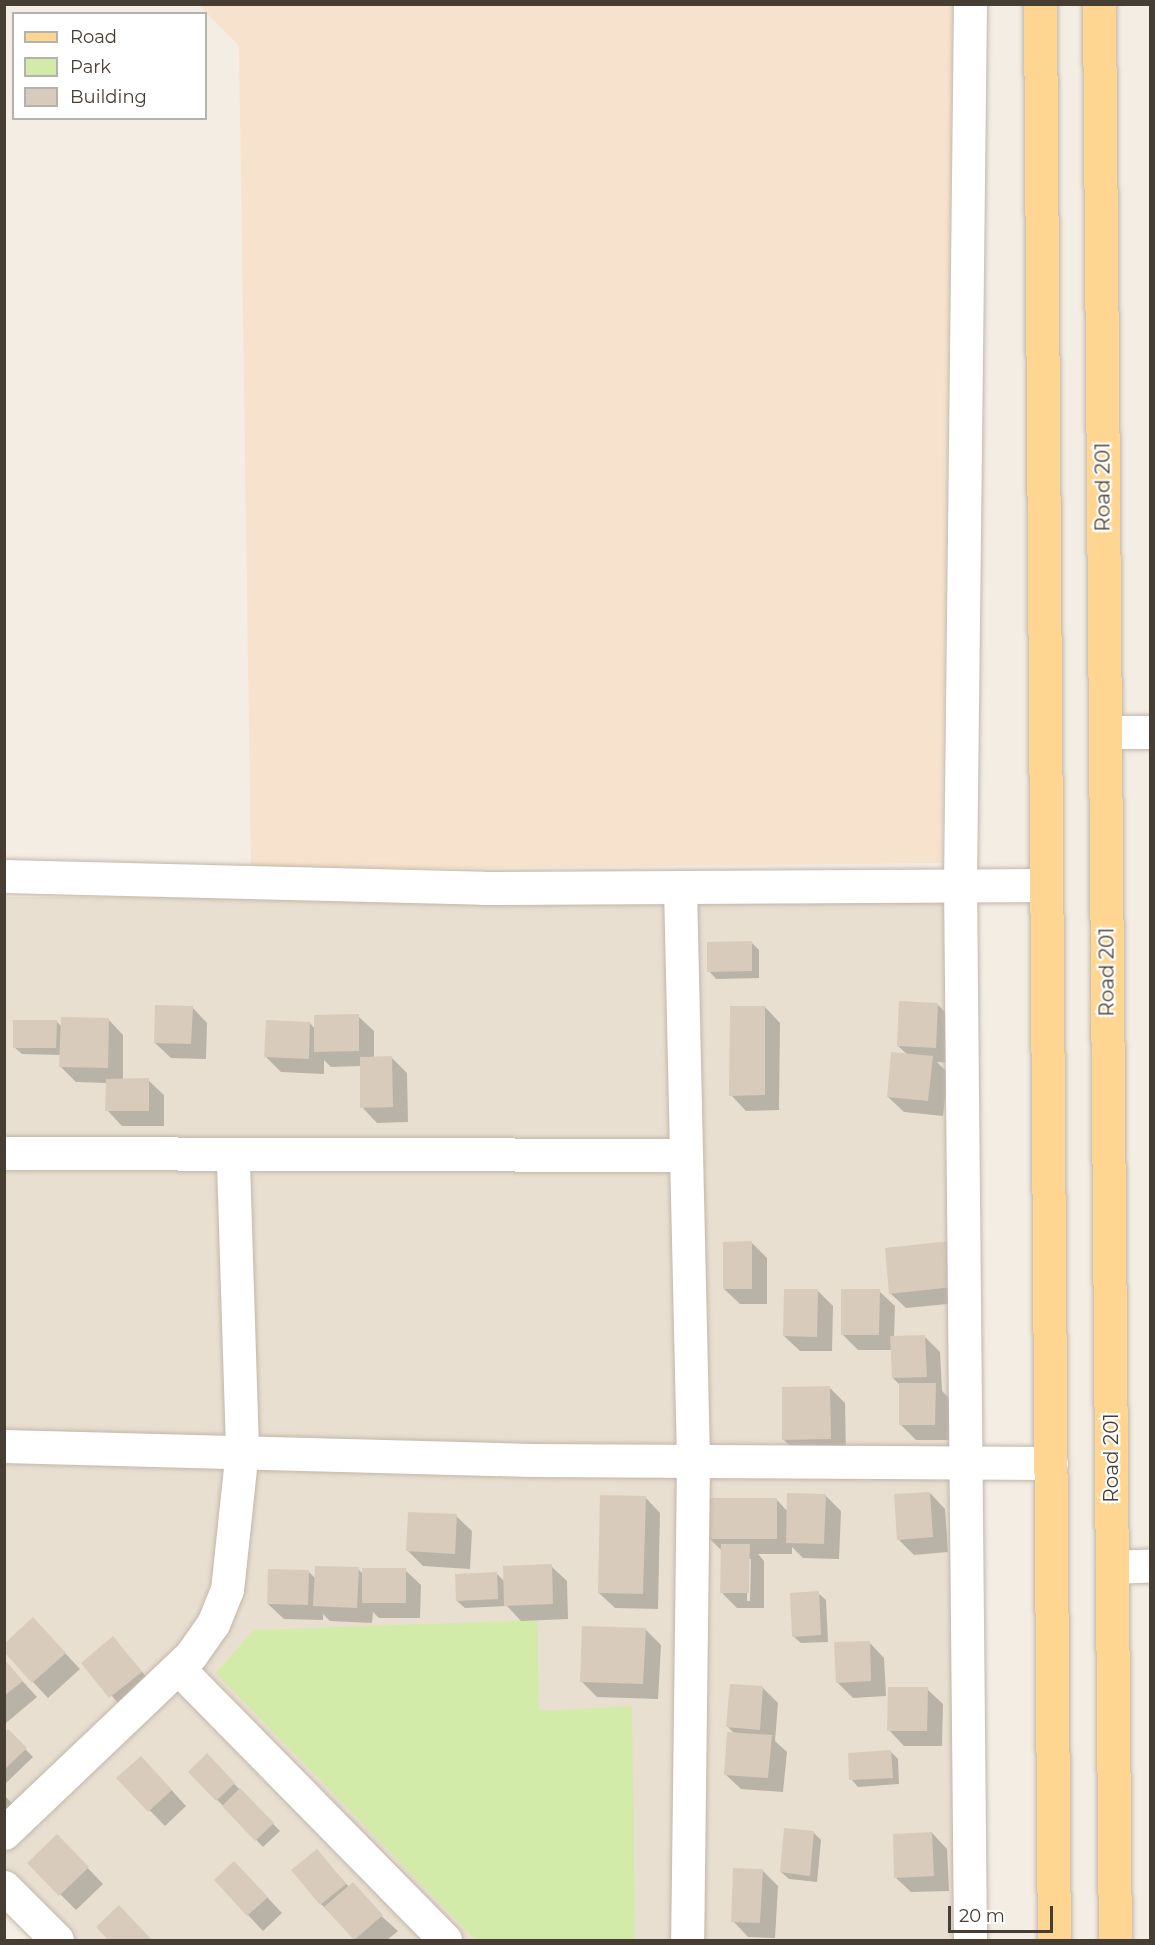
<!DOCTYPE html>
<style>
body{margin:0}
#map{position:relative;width:1155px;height:1945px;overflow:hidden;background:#f3ede4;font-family:Montserrat,sans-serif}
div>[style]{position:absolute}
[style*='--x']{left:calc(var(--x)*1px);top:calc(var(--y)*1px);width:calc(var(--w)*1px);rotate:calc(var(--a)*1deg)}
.residential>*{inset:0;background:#e8dfd1}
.commercial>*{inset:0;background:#f7e2cd}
.green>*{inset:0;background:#d3eba9}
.shadow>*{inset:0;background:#0003}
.building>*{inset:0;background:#d9cbbb}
.roads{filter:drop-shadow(0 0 2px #c2b7a9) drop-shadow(0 0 2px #c2b7a9)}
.minor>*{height:33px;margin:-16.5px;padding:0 16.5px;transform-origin:16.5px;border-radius:16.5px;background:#fff}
.major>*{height:33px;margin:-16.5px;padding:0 16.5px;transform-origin:16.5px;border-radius:16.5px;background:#ffd691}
span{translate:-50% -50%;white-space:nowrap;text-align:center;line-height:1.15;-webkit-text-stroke:4.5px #fff;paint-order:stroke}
.street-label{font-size:20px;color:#463d33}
.frame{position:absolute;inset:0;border:6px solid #463d33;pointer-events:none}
.legend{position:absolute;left:12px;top:12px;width:195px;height:108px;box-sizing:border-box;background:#fff;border:2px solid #b5b1ad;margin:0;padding:8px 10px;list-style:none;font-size:18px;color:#463d33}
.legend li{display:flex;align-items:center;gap:12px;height:30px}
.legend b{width:30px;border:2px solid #b5b1ad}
.scale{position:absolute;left:948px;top:1906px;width:105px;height:27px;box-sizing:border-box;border:3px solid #463d33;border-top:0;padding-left:8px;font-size:18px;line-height:21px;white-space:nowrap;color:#463d33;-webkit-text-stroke:4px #fff;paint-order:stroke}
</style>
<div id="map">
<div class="residential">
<i style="clip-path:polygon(4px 897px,956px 897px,971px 1940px,35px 1940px,5px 1910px)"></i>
</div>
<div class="commercial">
<i style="clip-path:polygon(199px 5px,953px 5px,942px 863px,251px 870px,239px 46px)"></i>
</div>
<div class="green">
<i style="clip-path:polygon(537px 1620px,539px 1711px,632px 1706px,635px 1940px,476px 1940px,216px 1673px,254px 1630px)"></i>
</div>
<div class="shadow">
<i style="clip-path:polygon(752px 943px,759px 950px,759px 978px,716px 979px,709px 971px)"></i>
<i style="clip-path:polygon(937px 1004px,953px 1020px,951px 1063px,937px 1062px,948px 1073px,943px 1116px,904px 1112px,888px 1097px,908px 1055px,898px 1046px)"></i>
<i style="clip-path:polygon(192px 1007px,207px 1023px,206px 1059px,171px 1058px,155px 1043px)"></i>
<i style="clip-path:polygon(765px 1007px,780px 1023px,779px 1110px,746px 1111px,731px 1095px)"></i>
<i style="clip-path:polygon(358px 1016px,374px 1031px,374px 1058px,392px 1058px,407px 1073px,408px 1122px,377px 1123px,362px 1107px,361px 1066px,331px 1067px,324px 1060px,324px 1074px,281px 1072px,266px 1057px,310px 1023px,315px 1029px)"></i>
<i style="clip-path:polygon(108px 1019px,123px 1035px,123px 1080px,148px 1080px,164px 1095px,164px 1126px,122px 1126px,107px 1110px,107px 1083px,76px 1082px,61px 1067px,61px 1055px,22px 1054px,14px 1047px,56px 1021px,62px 1027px)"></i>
<i style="clip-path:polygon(752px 1243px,767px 1258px,767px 1304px,740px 1304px,724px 1289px)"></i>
<i style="clip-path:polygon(948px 1243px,968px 1302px,906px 1308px,890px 1293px)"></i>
<i style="clip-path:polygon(817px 1290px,833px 1306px,832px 1351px,800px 1351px,784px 1336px)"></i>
<i style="clip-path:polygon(879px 1291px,895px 1306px,894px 1338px,924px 1336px,940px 1352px,942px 1391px,951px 1400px,950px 1440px,916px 1440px,900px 1424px,900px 1385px,893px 1378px,892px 1350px,858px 1350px,842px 1334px)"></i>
<i style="clip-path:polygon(829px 1387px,845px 1403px,846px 1454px,799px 1455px,784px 1440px)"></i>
<i style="clip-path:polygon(930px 1493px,945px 1509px,948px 1552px,914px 1555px,898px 1539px)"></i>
<i style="clip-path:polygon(evenodd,825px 1495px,841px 1511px,839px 1559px,803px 1558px,792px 1547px,792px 1554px,758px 1554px,764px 1561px,764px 1608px,737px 1608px,722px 1593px,722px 1551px,710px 1539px,777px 1500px,788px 1512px,825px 1495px,748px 1559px,751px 1559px,750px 1601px,747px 1601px,748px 1559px)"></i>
<i style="clip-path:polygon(645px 1497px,660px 1513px,658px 1609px,615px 1608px,599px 1593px)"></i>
<i style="clip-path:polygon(456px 1516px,472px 1531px,470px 1569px,423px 1566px,408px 1551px)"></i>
<i style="clip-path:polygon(551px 1566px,567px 1581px,568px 1619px,521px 1621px,507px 1606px,465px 1608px,457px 1601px,497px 1574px,505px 1582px)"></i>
<i style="clip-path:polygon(358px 1569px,363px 1574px,405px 1570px,421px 1585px,420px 1618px,379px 1618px,373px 1612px,372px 1623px,330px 1621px,323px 1614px,323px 1620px,284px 1619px,268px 1604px,309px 1572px,316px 1579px)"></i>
<i style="clip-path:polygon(818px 1593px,826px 1600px,828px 1642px,801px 1643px,793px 1636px)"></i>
<i style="clip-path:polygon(33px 1619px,80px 1669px,48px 1698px,4px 1651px)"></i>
<i style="clip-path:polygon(645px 1629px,661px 1645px,658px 1699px,597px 1697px,581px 1681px)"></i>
<i style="clip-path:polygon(113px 1638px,156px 1688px,126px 1712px,83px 1663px)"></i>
<i style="clip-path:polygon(869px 1642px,884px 1658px,886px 1696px,853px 1698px,837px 1682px)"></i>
<i style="clip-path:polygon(4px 1661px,37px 1697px,6px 1723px,4px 1721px)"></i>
<i style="clip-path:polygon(763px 1688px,778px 1703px,775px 1741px,787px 1752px,783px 1792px,741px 1789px,725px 1774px,735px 1734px,728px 1727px)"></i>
<i style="clip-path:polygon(927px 1689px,943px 1704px,942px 1746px,904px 1746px,889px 1730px)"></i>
<i style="clip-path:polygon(8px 1731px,33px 1757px,5px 1784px,4px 1734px)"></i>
<i style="clip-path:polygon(891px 1752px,898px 1759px,899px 1784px,858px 1787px,851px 1779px)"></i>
<i style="clip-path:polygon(207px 1756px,280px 1831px,263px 1847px,190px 1772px)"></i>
<i style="clip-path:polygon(156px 1773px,186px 1806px,165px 1826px,118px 1778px)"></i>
<i style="clip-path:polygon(4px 1795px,19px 1811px,4px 1824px)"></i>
<i style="clip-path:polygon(814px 1833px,821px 1840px,817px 1882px,789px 1879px,781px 1872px)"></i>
<i style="clip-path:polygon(932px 1833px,947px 1849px,949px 1891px,911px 1892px,895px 1877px)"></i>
<i style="clip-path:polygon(57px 1836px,103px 1884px,76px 1910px,29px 1863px)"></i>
<i style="clip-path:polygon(317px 1851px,349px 1887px,398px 1931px,387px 1940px,356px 1940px,321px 1904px)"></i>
<i style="clip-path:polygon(762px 1870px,778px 1886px,775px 1938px,748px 1937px,733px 1921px)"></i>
<i style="clip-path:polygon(249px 1878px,282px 1913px,263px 1931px,248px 1915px)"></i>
<i style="clip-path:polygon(134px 1923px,151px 1940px,110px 1940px,98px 1927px)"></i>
</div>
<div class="building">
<i style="clip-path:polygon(752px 941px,752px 971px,707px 972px,707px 942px)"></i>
<i style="clip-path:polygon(899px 1001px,938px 1003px,936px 1048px,897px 1046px)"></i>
<i style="clip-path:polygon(155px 1005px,193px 1006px,191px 1044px,154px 1043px)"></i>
<i style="clip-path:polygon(730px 1006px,765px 1006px,765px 1095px,729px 1096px)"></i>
<i style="clip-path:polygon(359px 1014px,359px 1051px,314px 1052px,314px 1015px)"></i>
<i style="clip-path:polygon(61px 1017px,109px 1018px,108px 1068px,59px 1067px)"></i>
<i style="clip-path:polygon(13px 1020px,57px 1020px,56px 1048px,13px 1048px)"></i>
<i style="clip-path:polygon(266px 1020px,310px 1022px,309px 1059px,264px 1057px)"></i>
<i style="clip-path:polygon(891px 1052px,933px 1056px,928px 1101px,887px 1097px)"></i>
<i style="clip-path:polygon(392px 1056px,393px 1107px,360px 1108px,360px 1057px)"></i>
<i style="clip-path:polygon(149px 1078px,149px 1111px,105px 1111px,106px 1079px)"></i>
<i style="clip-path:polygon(752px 1241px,752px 1289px,723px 1289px,723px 1242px)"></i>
<i style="clip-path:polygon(949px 1241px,953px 1287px,889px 1294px,885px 1248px)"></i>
<i style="clip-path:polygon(784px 1289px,818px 1289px,817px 1337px,783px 1336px)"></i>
<i style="clip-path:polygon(841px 1289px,880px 1289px,879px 1335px,841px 1335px)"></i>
<i style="clip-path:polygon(925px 1335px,927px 1377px,892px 1378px,890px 1336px)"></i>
<i style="clip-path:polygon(899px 1383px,936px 1383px,935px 1425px,899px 1425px)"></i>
<i style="clip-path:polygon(830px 1386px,831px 1439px,782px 1440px,782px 1387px)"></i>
<i style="clip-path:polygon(930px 1492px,933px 1537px,897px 1540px,894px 1494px)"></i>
<i style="clip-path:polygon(787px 1493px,826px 1494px,824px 1544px,786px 1543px)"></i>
<i style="clip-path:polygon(600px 1495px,646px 1496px,643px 1594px,598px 1593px)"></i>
<i style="clip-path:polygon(708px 1498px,777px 1498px,777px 1539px,708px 1539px)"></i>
<i style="clip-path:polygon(408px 1512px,457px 1514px,455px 1554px,406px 1551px)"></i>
<i style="clip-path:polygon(721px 1544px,750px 1544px,749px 1593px,720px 1593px)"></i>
<i style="clip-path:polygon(552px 1564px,553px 1604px,504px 1606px,503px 1566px)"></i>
<i style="clip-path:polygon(315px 1566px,359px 1567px,357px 1608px,313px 1606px)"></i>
<i style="clip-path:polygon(362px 1568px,406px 1568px,406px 1603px,362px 1603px)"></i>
<i style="clip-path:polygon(268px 1569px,309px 1570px,308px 1605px,267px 1604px)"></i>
<i style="clip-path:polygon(497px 1572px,498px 1599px,456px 1601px,455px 1574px)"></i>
<i style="clip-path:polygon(819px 1591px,821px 1635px,792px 1637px,790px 1593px)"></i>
<i style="clip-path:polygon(33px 1617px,66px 1653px,32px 1683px,5px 1653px,5px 1643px)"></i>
<i style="clip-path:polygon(582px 1626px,646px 1628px,643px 1684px,580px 1682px)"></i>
<i style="clip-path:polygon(113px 1636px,142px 1672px,109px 1698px,81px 1663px)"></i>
<i style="clip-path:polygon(870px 1641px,871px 1681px,836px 1683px,834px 1642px)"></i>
<i style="clip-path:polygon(4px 1659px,23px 1681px,4px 1696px)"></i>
<i style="clip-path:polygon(730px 1684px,763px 1686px,760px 1730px,726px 1727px)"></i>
<i style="clip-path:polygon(888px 1687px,928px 1687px,927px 1731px,887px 1731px)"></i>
<i style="clip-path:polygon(8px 1729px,27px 1748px,4px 1770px,4px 1732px)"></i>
<i style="clip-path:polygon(727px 1732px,772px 1735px,768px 1778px,724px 1775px)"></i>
<i style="clip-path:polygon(891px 1750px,893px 1778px,849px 1780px,848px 1753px)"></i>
<i style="clip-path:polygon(207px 1753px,235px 1783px,216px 1801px,188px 1772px)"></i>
<i style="clip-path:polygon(141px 1756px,172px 1790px,148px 1812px,116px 1778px)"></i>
<i style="clip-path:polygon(240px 1788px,274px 1823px,255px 1841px,222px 1806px)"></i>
<i style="clip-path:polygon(784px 1828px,814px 1831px,810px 1876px,780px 1872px)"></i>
<i style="clip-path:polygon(932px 1832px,934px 1876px,894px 1878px,893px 1834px)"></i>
<i style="clip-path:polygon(57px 1834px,89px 1867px,59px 1896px,27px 1863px)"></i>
<i style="clip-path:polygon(317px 1849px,346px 1884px,320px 1905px,291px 1870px)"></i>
<i style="clip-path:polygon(234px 1861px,268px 1897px,247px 1916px,214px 1880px)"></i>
<i style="clip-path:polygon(733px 1868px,763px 1869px,760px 1923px,731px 1922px)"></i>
<i style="clip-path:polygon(353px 1882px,383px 1915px,354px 1940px,324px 1907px)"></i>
<i style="clip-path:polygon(119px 1905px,151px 1939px,149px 1940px,108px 1940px,96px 1927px)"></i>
</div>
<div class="roads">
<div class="minor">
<i style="--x:1105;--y:732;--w:45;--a:0"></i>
<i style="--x:4;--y:876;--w:479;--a:1.4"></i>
<i style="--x:483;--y:888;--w:563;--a:-0.31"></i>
<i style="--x:680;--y:887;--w:575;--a:88.7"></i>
<i style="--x:693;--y:1462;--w:478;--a:90.7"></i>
<i style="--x:4;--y:1153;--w:682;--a:0.17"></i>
<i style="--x:4;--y:1446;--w:528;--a:1.52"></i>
<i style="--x:532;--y:1460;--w:519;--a:0.33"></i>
<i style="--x:1112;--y:1567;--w:38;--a:-2"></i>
<i style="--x:178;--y:1668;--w:381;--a:45.5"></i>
<i style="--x:4;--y:1833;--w:258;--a:-43.6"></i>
<i style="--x:191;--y:1655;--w:38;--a:-55"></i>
<i style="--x:213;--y:1624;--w:37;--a:-68"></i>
<i style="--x:227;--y:1590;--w:142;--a:-83.9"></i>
<i style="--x:242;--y:1449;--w:292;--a:-91.8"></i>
<i style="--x:4;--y:1887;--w:75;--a:45"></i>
<i style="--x:970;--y:1940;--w:1055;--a:-90.54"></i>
<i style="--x:960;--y:885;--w:881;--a:-89.35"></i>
</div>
<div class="major">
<i style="--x:1040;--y:4;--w:1936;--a:89.59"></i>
<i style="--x:1099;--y:4;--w:1936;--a:89.53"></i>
</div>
</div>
<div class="street-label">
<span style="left:1103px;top:487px;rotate:-90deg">Road 201</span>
<span style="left:1107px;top:972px;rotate:-90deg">Road 201</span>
<span style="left:1111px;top:1458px;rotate:-90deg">Road 201</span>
</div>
<div class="frame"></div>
<ul class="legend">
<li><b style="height:8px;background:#ffd691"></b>Road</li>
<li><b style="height:16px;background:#d3eba9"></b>Park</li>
<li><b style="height:16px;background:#d9cbbb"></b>Building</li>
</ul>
<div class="scale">20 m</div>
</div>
